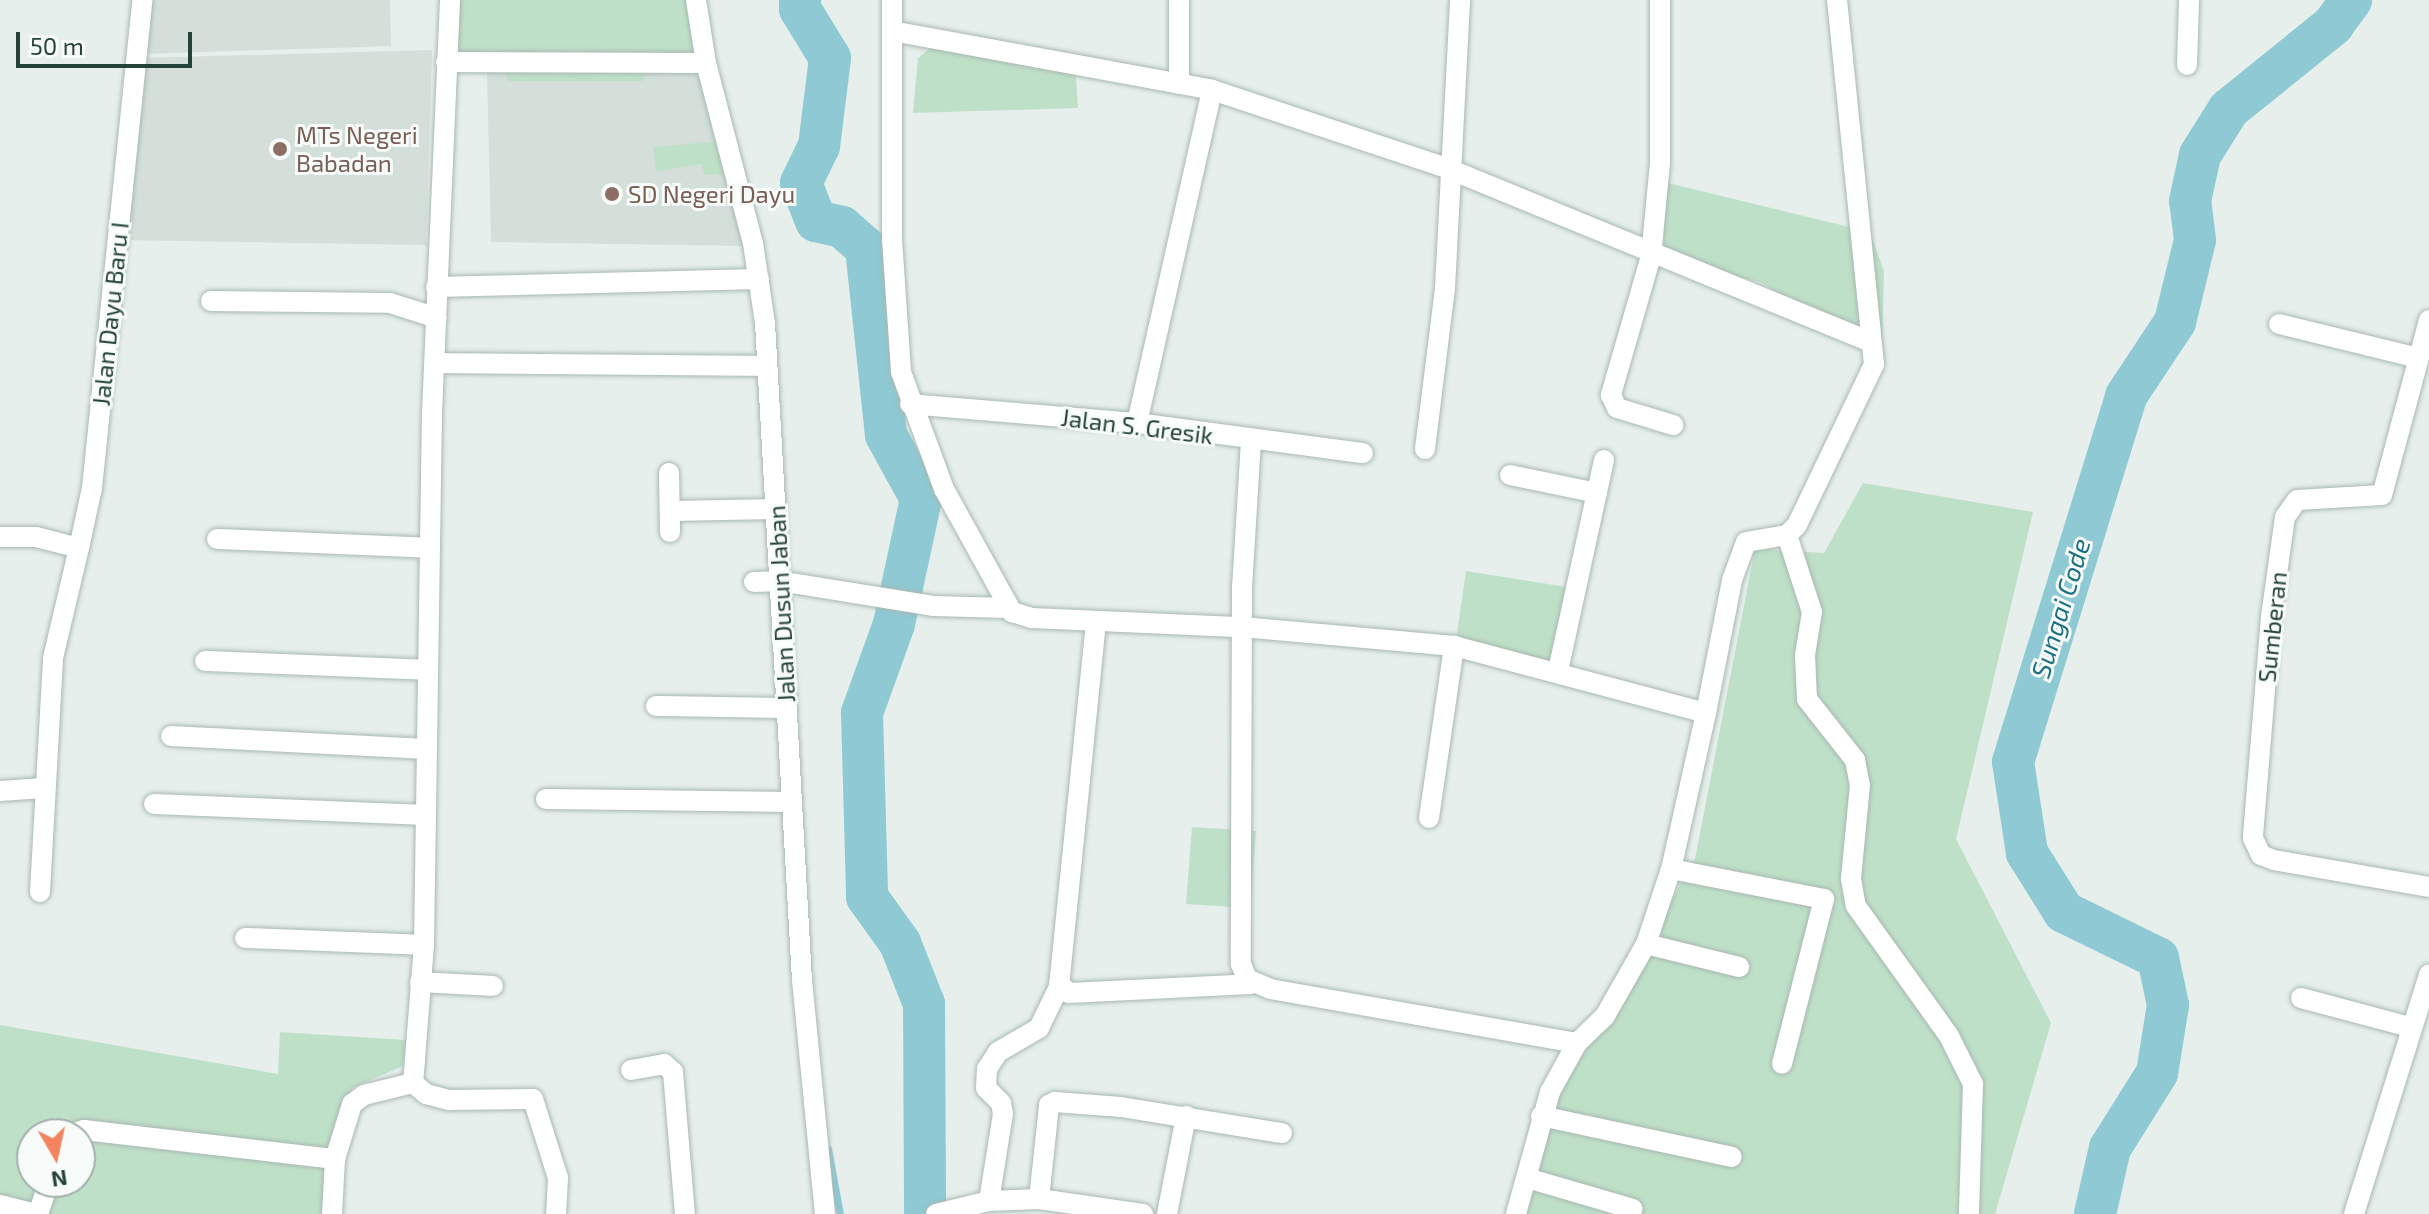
<!DOCTYPE html>
<style>
body{margin:0}
#map{position:relative;width:2429px;height:1214px;overflow:hidden;background:#e6efeb;font-family:"Exo 2",sans-serif}
div>[style]{position:absolute}
[style*='--x']{left:calc(var(--x)*1px);top:calc(var(--y)*1px);width:calc(var(--w)*1px);rotate:calc(var(--a)*1deg)}
.built>*{inset:0;background:#d4dfda}
.green>*{inset:0;background:#bfe0c8}
.stream>*{height:7px;margin:-3.5px;padding:0 3.5px;transform-origin:3.5px;border-radius:3.5px;background:#8ec9d4}
.river>*{height:42px;margin:-21px;padding:0 21px;transform-origin:21px;border-radius:21px;background:#8ec9d4}
.roads{filter:drop-shadow(0 0 2px #a8b8b2) drop-shadow(0 0 2px #a8b8b2)}
.street>*{height:20px;margin:-10px;padding:0 10px;transform-origin:10px;border-radius:10px;background:#fff}
.dots>*{width:22px;height:22px;translate:-50% -50%;box-sizing:border-box;border:4px solid #f7fbf9;border-radius:50%}
span{translate:-50% -50%;white-space:nowrap;text-align:center;line-height:1.15;-webkit-text-stroke:6px #f7fbf9;paint-order:stroke}
.education-label{font-size:24px;color:#785e54}
.left{translate:0 -50%;text-align:left}
.street-label{font-size:24px;color:#24423a}
.water-label{font-size:26px;color:#1c6f80;font-style:italic}
.north{position:absolute;left:16px;top:1118px;width:80px;height:80px;box-sizing:border-box;background:#f7fbf9;border:2px solid #a3b1ad;border-radius:50%;rotate:171deg;font-size:22px;font-weight:700;line-height:32px;text-align:center;color:#24423a}
.north::after{content:'';display:block;margin:auto;width:28px;height:36px;background:#f4845f;clip-path:polygon(50% 0,100% 100%,50% 72%,0 100%)}
.scale{position:absolute;left:16px;top:32px;width:176px;height:36px;box-sizing:border-box;border:4px solid #24423a;border-top:0;padding-left:10px;font-size:24px;line-height:28px;white-space:nowrap;color:#24423a;-webkit-text-stroke:6px #f7fbf9;paint-order:stroke}
</style>
<div id="map">
<div class="built">
<i style="clip-path:polygon(145px 0,390px 0,391px 46px,143px 54px)"></i>
<i style="clip-path:polygon(432px 50px,426px 245px,123px 240px,140px 58px)"></i>
<i style="clip-path:polygon(487px 71px,700px 72px,744px 246px,491px 242px)"></i>
</div>
<div class="green">
<i style="clip-path:polygon(452px 0,694px 0,703px 60px,447px 61px)"></i>
<i style="clip-path:polygon(937px 42px,1075px 65px,1078px 108px,913px 113px,918px 58px)"></i>
<i style="clip-path:polygon(504px 65px,646px 65px,643px 81px,508px 81px)"></i>
<i style="clip-path:polygon(721px 141px,728px 174px,704px 175px,702px 164px,656px 171px,653px 147px)"></i>
<i style="clip-path:polygon(1664px 182px,1870px 232px,1884px 271px,1882px 354px,1760px 282px,1664px 262px)"></i>
<i style="clip-path:polygon(1863px 483px,2033px 512px,1956px 839px,2051px 1023px,1995px 1214px,1518px 1214px,1577px 1043px,1606px 1015px,1695px 859px,1755px 549px,1824px 553px)"></i>
<i style="clip-path:polygon(1466px 571px,1567px 587px,1556px 666px,1456px 640px)"></i>
<i style="clip-path:polygon(1192px 827px,1256px 831px,1250px 908px,1186px 904px)"></i>
<i style="clip-path:polygon(evenodd,0 1025px,278px 1074px,280px 1032px,406px 1040px,403px 1066px,352px 1088px,335px 1214px,0 1214px,0 1025px,32px 1134px,80px 1134px,80px 1182px,32px 1182px,32px 1134px)"></i>
</div>
<div class="stream">
<i style="--x:828;--y:1149;--w:66;--a:79.5"></i>
</div>
<div class="river">
<i style="--x:800;--y:0;--w:9;--a:90"></i>
<i style="--x:800;--y:9;--w:57;--a:58.5"></i>
<i style="--x:830;--y:58;--w:89;--a:97.1"></i>
<i style="--x:819;--y:146;--w:41;--a:115.9"></i>
<i style="--x:801;--y:183;--w:41;--a:68.5"></i>
<i style="--x:816;--y:221;--w:27;--a:13"></i>
<i style="--x:842;--y:227;--w:32;--a:41"></i>
<i style="--x:866;--y:248;--w:188;--a:83.9"></i>
<i style="--x:886;--y:435;--w:73;--a:61.3"></i>
<i style="--x:921;--y:499;--w:128;--a:102.2"></i>
<i style="--x:894;--y:624;--w:95;--a:109.8"></i>
<i style="--x:862;--y:713;--w:184;--a:88.4"></i>
<i style="--x:867;--y:897;--w:57;--a:54.3"></i>
<i style="--x:900;--y:943;--w:66;--a:68.5"></i>
<i style="--x:924;--y:1004;--w:210;--a:89.7"></i>
<i style="--x:2095;--y:1214;--w:68;--a:-77.2"></i>
<i style="--x:2110;--y:1148;--w:89;--a:-57.9"></i>
<i style="--x:2157;--y:1073;--w:69;--a:-80.8"></i>
<i style="--x:2168;--y:1005;--w:48;--a:-102"></i>
<i style="--x:2158;--y:958;--w:105;--a:-153.9"></i>
<i style="--x:2064;--y:912;--w:70;--a:-122.1"></i>
<i style="--x:2027;--y:853;--w:92;--a:-98.7"></i>
<i style="--x:2013;--y:762;--w:383;--a:-72.8"></i>
<i style="--x:2126;--y:396;--w:89;--a:-56.5"></i>
<i style="--x:2175;--y:322;--w:84;--a:-76.3"></i>
<i style="--x:2195;--y:240;--w:39;--a:-97"></i>
<i style="--x:2190;--y:201;--w:47;--a:-77.7"></i>
<i style="--x:2200;--y:155;--w:54;--a:-57.8"></i>
<i style="--x:2229;--y:109;--w:134;--a:-38.9"></i>
<i style="--x:2333;--y:25;--w:31;--a:-54"></i>
</div>
<div class="roads">
<div class="street">
<i style="--x:696;--y:0;--w:64;--a:81"></i>
<i style="--x:706;--y:63;--w:186;--a:75.4"></i>
<i style="--x:753;--y:243;--w:81;--a:81.5"></i>
<i style="--x:765;--y:323;--w:658;--a:86.78"></i>
<i style="--x:802;--y:980;--w:235;--a:84.4"></i>
<i style="--x:892;--y:0;--w:239;--a:90"></i>
<i style="--x:892;--y:239;--w:133;--a:86.1"></i>
<i style="--x:901;--y:372;--w:125;--a:69.8"></i>
<i style="--x:944;--y:489;--w:141;--a:61.1"></i>
<i style="--x:1012;--y:612;--w:21;--a:17"></i>
<i style="--x:1032;--y:618;--w:210;--a:2.5"></i>
<i style="--x:1242;--y:627;--w:213;--a:5.1"></i>
<i style="--x:1454;--y:646;--w:261;--a:14.9"></i>
<i style="--x:1706;--y:713;--w:160;--a:102.6"></i>
<i style="--x:1671;--y:869;--w:79;--a:108.4"></i>
<i style="--x:1646;--y:944;--w:83;--a:119.7"></i>
<i style="--x:1605;--y:1016;--w:39;--a:136"></i>
<i style="--x:1577;--y:1043;--w:56;--a:118.9"></i>
<i style="--x:1550;--y:1092;--w:127;--a:105.6"></i>
<i style="--x:1660;--y:0;--w:163;--a:90"></i>
<i style="--x:1660;--y:163;--w:93;--a:95.5"></i>
<i style="--x:1651;--y:256;--w:145;--a:106.1"></i>
<i style="--x:1611;--y:395;--w:14;--a:65"></i>
<i style="--x:1617;--y:408;--w:59;--a:16.9"></i>
<i style="--x:892;--y:31;--w:325;--a:10.4"></i>
<i style="--x:1212;--y:90;--w:250;--a:18.4"></i>
<i style="--x:1449;--y:169;--w:455;--a:22.3"></i>
<i style="--x:446;--y:62;--w:260;--a:0.2"></i>
<i style="--x:2187;--y:65;--w:65;--a:-88.2"></i>
<i style="--x:1179;--y:84;--w:84;--a:-90"></i>
<i style="--x:436;--y:287;--w:323;--a:-1.4"></i>
<i style="--x:211;--y:301;--w:179;--a:0.6"></i>
<i style="--x:390;--y:303;--w:49;--a:17.7"></i>
<i style="--x:2429;--y:320;--w:181;--a:105"></i>
<i style="--x:2382;--y:495;--w:85;--a:176.6"></i>
<i style="--x:2297;--y:500;--w:21;--a:125"></i>
<i style="--x:2285;--y:517;--w:101;--a:98"></i>
<i style="--x:2271;--y:617;--w:222;--a:94.7"></i>
<i style="--x:2253;--y:838;--w:19;--a:65"></i>
<i style="--x:2261;--y:855;--w:14;--a:21"></i>
<i style="--x:2274;--y:860;--w:157;--a:9.9"></i>
<i style="--x:2279;--y:324;--w:143;--a:13.7"></i>
<i style="--x:435;--y:363;--w:332;--a:0.5"></i>
<i style="--x:910;--y:404;--w:228;--a:4.8"></i>
<i style="--x:1137;--y:423;--w:228;--a:7.6"></i>
<i style="--x:1137;--y:423;--w:341;--a:-77.3"></i>
<i style="--x:1251;--y:441;--w:146;--a:93.5"></i>
<i style="--x:1242;--y:587;--w:377;--a:90.2"></i>
<i style="--x:1241;--y:964;--w:16;--a:68"></i>
<i style="--x:1247;--y:979;--w:25;--a:23"></i>
<i style="--x:1270;--y:989;--w:312;--a:10"></i>
<i style="--x:1425;--y:449;--w:162;--a:-82.9"></i>
<i style="--x:1445;--y:288;--w:288;--a:-87"></i>
<i style="--x:669;--y:473;--w:59;--a:89"></i>
<i style="--x:1510;--y:475;--w:89;--a:11.7"></i>
<i style="--x:670;--y:511;--w:106;--a:-1.1"></i>
<i style="--x:1787;--y:535;--w:81;--a:72"></i>
<i style="--x:1812;--y:612;--w:44;--a:99.2"></i>
<i style="--x:1805;--y:655;--w:44;--a:87.4"></i>
<i style="--x:1807;--y:699;--w:78;--a:51.8"></i>
<i style="--x:1855;--y:760;--w:25;--a:79"></i>
<i style="--x:1860;--y:785;--w:94;--a:95.5"></i>
<i style="--x:1851;--y:879;--w:27;--a:80"></i>
<i style="--x:1856;--y:906;--w:160;--a:54.4"></i>
<i style="--x:1949;--y:1036;--w:54;--a:63.4"></i>
<i style="--x:1973;--y:1084;--w:130;--a:91.8"></i>
<i style="--x:0;--y:537;--w:36;--a:0"></i>
<i style="--x:36;--y:537;--w:44;--a:14.3"></i>
<i style="--x:79;--y:548;--w:61;--a:-77.8"></i>
<i style="--x:92;--y:488;--w:491;--a:-84.1"></i>
<i style="--x:217;--y:539;--w:213;--a:2.4"></i>
<i style="--x:754;--y:582;--w:25;--a:-2"></i>
<i style="--x:779;--y:581;--w:156;--a:9.2"></i>
<i style="--x:933;--y:606;--w:75;--a:1.5"></i>
<i style="--x:1096;--y:622;--w:364;--a:95.8"></i>
<i style="--x:1059;--y:984;--w:13;--a:42"></i>
<i style="--x:1069;--y:993;--w:182;--a:-2.8"></i>
<i style="--x:205;--y:661;--w:223;--a:2.3"></i>
<i style="--x:1558;--y:671;--w:216;--a:-77.7"></i>
<i style="--x:656;--y:706;--w:131;--a:0.9"></i>
<i style="--x:1706;--y:713;--w:136;--a:-78.9"></i>
<i style="--x:1732;--y:580;--w:40;--a:-69.8"></i>
<i style="--x:1746;--y:542;--w:42;--a:-9.7"></i>
<i style="--x:1787;--y:535;--w:14;--a:-45"></i>
<i style="--x:1797;--y:525;--w:178;--a:-64.4"></i>
<i style="--x:1874;--y:364;--w:366;--a:-95.8"></i>
<i style="--x:171;--y:736;--w:256;--a:2.9"></i>
<i style="--x:0;--y:791;--w:44;--a:-3.9"></i>
<i style="--x:546;--y:799;--w:246;--a:0.7"></i>
<i style="--x:154;--y:804;--w:272;--a:2.3"></i>
<i style="--x:1429;--y:818;--w:174;--a:-81.7"></i>
<i style="--x:1671;--y:869;--w:156;--a:11.1"></i>
<i style="--x:1824;--y:899;--w:170;--a:104.3"></i>
<i style="--x:40;--y:892;--w:234;--a:-86.8"></i>
<i style="--x:53;--y:658;--w:113;--a:-76.7"></i>
<i style="--x:245;--y:938;--w:179;--a:2.2"></i>
<i style="--x:1646;--y:944;--w:96;--a:13.9"></i>
<i style="--x:420;--y:982;--w:73;--a:3.1"></i>
<i style="--x:2301;--y:998;--w:113;--a:14.9"></i>
<i style="--x:631;--y:1070;--w:34;--a:-10"></i>
<i style="--x:664;--y:1064;--w:12;--a:42"></i>
<i style="--x:673;--y:1072;--w:143;--a:85.2"></i>
<i style="--x:413;--y:1083;--w:17;--a:40"></i>
<i style="--x:426;--y:1094;--w:24;--a:15"></i>
<i style="--x:449;--y:1100;--w:84;--a:-0.7"></i>
<i style="--x:533;--y:1099;--w:83;--a:72.4"></i>
<i style="--x:558;--y:1178;--w:36;--a:93"></i>
<i style="--x:1541;--y:1116;--w:195;--a:12.1"></i>
<i style="--x:71;--y:1134;--w:14;--a:-17"></i>
<i style="--x:84;--y:1130;--w:253;--a:6.6"></i>
<i style="--x:335;--y:1159;--w:55;--a:93.1"></i>
<i style="--x:335;--y:1159;--w:58;--a:-72.8"></i>
<i style="--x:352;--y:1104;--w:15;--a:-37"></i>
<i style="--x:364;--y:1095;--w:50;--a:-13.8"></i>
<i style="--x:413;--y:1083;--w:24;--a:-85"></i>
<i style="--x:415;--y:1059;--w:114;--a:-85.5"></i>
<i style="--x:424;--y:945;--w:532;--a:-89.14"></i>
<i style="--x:432;--y:413;--w:413;--a:-87.5"></i>
<i style="--x:1527;--y:1178;--w:110;--a:16.3"></i>
<i style="--x:1039;--y:1199;--w:95;--a:-83.9"></i>
<i style="--x:1049;--y:1105;--w:7;--a:-27"></i>
<i style="--x:1055;--y:1102;--w:66;--a:4.3"></i>
<i style="--x:1121;--y:1107;--w:163;--a:9.2"></i>
<i style="--x:989;--y:1201;--w:88;--a:-80.9"></i>
<i style="--x:1003;--y:1114;--w:11;--a:-100"></i>
<i style="--x:1001;--y:1103;--w:21;--a:-135"></i>
<i style="--x:986;--y:1088;--w:19;--a:-87"></i>
<i style="--x:987;--y:1069;--w:20;--a:-57"></i>
<i style="--x:998;--y:1052;--w:48;--a:-30.3"></i>
<i style="--x:1039;--y:1028;--w:48;--a:-64"></i>
<i style="--x:0;--y:1205;--w:36;--a:14"></i>
<i style="--x:38;--y:1214;--w:34;--a:-71"></i>
<i style="--x:936;--y:1214;--w:55;--a:-13.8"></i>
<i style="--x:989;--y:1201;--w:50;--a:-2.3"></i>
<i style="--x:1039;--y:1199;--w:105;--a:8.2"></i>
<i style="--x:1167;--y:1214;--w:100;--a:-79"></i>
<i style="--x:2354;--y:1214;--w:251;--a:-72.6"></i>
</div>
</div>
<div class="dots">
<i style="left:280px;top:149px;background:#8d6e63"></i>
<i style="left:612px;top:194px;background:#8d6e63"></i>
</div>
<div class="education-label">
<span class="left" style="left:296px;top:149px">MTs Negeri<br>Babadan</span>
<span class="left" style="left:628px;top:194px">SD Negeri Dayu</span>
</div>
<div class="street-label">
<span style="left:110px;top:314px;rotate:-84deg">Jalan Dayu Baru I</span>
<span style="left:1137px;top:426px;rotate:7deg">Jalan S. Gresik</span>
<span style="left:781px;top:604px;rotate:-93deg">Jalan Dusun Jaban</span>
<span style="left:2272px;top:627px;rotate:-84deg">Sumberan</span>
</div>
<div class="water-label">
<span style="left:2060px;top:608px;rotate:-73deg">Sungai Code</span>
</div>
<div class="north">N</div>
<div class="scale">50 m</div>
</div>
